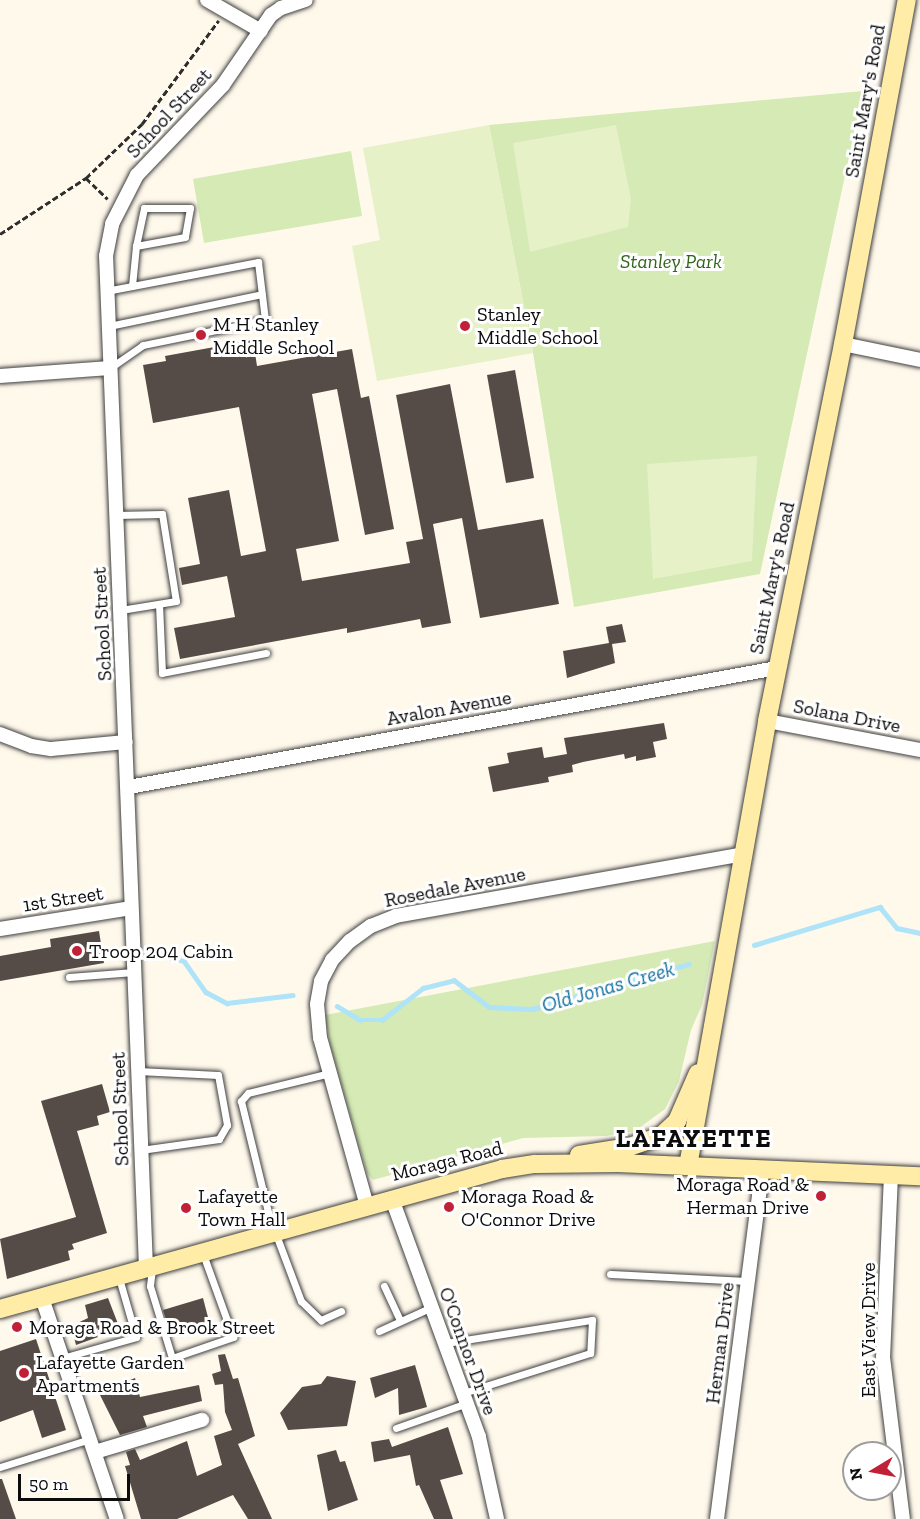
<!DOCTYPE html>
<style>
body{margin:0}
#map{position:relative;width:920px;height:1519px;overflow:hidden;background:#fff9ec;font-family:"Zilla Slab",serif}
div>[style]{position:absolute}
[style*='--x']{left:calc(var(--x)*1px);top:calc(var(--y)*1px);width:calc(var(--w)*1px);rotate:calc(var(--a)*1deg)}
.green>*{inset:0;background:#d5eab4}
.pitch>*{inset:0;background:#e6f1c7}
.stream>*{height:4.5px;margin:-2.25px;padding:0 2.25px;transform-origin:2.25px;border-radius:2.25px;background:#afe3f8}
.building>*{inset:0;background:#554c48}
.path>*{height:3px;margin-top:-1.5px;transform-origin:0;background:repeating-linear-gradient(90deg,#2e2e2e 0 6px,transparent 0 9px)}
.roads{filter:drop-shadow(0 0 2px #3f3f3f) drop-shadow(0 0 2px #3f3f3f)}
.lane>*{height:7px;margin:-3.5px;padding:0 3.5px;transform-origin:3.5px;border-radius:3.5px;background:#fff}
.street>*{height:14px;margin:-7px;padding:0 7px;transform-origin:7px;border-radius:7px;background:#fff}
.secondary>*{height:18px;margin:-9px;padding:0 9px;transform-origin:9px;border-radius:9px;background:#ffeda7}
.dots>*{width:16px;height:16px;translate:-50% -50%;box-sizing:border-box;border:3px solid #fff;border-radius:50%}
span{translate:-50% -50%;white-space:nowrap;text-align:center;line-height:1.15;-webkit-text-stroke:6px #fff;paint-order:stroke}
.street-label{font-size:20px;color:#0c0c0c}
.park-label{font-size:20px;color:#31651b;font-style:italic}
.poi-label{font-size:20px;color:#0c0c0c}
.left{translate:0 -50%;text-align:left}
.right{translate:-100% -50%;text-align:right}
.water-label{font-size:21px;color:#126fa1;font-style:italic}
.district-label{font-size:26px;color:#0c0c0c;font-weight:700;letter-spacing:1.5px}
.north{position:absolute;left:842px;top:1441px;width:60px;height:60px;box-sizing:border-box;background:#fff;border:2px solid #9e9e9e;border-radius:50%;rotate:260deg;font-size:16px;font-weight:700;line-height:24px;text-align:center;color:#0c0c0c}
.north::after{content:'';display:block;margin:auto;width:21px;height:27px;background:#c02136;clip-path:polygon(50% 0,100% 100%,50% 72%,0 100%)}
.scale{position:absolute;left:18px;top:1474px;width:112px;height:27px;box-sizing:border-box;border:3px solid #0c0c0c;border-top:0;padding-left:8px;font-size:18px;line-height:21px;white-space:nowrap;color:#0c0c0c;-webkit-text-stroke:4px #fff;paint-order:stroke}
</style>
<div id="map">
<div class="green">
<i style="clip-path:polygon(863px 91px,760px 574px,574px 607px,533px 353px,489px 125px)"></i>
<i style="clip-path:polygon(351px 151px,362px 216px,204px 243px,193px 179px)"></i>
<i style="clip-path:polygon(715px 941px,702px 1005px,691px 1030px,679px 1081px,665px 1109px,635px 1131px,606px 1136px,523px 1138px,373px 1180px,367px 1173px,330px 1044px,325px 1015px)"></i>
</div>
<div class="pitch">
<i style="clip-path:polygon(489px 125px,533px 353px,377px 381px,352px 246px,380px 240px,363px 148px)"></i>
<i style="clip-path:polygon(616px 125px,631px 199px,628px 227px,530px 252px,513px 143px)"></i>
<i style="clip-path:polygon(757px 456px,752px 561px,653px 579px,647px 464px)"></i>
</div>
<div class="stream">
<i style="--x:754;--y:945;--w:132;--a:-16.8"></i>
<i style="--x:880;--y:907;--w:27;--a:51"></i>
<i style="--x:897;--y:928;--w:24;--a:12"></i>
<i style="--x:158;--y:954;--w:27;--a:15"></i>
<i style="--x:184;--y:961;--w:38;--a:55"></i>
<i style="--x:206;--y:992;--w:24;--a:28"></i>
<i style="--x:227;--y:1003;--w:66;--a:-6.9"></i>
<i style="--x:337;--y:1006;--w:27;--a:31"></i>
<i style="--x:360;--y:1020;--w:22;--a:0"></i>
<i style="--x:382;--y:1020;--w:52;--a:-38"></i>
<i style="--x:423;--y:988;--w:32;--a:-14"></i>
<i style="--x:454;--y:980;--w:44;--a:37.6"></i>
<i style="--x:489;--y:1007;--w:43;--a:2.7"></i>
<i style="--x:532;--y:1009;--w:163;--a:-16"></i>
</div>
<div class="building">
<i style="clip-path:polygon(253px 340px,257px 366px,352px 349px,361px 398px,369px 396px,394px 529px,365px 535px,337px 389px,312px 394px,339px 541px,296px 549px,302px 581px,410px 563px,406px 542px,423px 539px,396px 395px,450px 384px,478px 530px,543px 519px,559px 604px,480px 618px,462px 518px,433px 524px,451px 623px,422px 628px,420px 619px,347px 633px,347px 628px,180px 659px,174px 628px,235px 617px,227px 576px,182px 585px,179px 568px,200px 564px,188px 498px,229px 490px,241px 556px,266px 551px,239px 407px,153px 423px,143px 365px,166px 361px,165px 356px)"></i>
<i style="clip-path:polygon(515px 370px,534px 478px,506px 483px,487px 375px)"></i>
<i style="clip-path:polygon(622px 624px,626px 642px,612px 644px,615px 663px,567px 678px,563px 651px,609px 643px,606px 627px)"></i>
<i style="clip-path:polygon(664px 723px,667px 739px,653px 742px,656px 757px,636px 761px,636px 756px,625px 759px,624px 754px,583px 762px,572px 765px,573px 772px,548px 777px,549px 782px,493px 792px,488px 767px,509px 763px,507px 753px,542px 747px,544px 758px,567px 754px,564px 738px)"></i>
<i style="clip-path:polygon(99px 931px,104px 963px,0 981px,0 956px,51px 947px,50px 939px)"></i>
<i style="clip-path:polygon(102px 1084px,110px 1112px,97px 1116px,99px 1125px,77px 1131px,107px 1233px,72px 1244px,74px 1249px,68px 1251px,70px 1260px,7px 1279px,0 1239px,76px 1217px,41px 1101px)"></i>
<i style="clip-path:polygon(108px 1298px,120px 1329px,76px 1345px,71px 1326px,88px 1318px,85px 1305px)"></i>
<i style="clip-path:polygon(203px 1298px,210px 1325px,171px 1335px,163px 1310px)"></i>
<i style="clip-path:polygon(36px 1339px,66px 1430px,42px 1438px,33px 1410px,0 1422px,0 1351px)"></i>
<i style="clip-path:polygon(225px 1354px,233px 1379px,238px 1378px,255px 1436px,238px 1444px,272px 1519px,248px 1519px,233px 1495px,177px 1519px,141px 1519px,125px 1466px,130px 1465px,126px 1452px,135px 1449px,140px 1460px,187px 1441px,197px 1476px,222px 1465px,214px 1436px,232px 1430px,225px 1412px,223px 1384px,215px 1385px,212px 1374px,221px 1371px,218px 1355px)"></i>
<i style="clip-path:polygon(415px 1365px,427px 1407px,399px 1415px,398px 1388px,375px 1398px,370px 1378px)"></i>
<i style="clip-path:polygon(327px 1376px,356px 1381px,347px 1426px,288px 1430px,280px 1413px,302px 1387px,321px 1384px)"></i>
<i style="clip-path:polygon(135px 1378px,140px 1397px,199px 1385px,202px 1401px,143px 1416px,147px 1427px,120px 1435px,99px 1393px)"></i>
<i style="clip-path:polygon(448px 1427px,463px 1474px,440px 1480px,453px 1519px,434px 1519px,419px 1485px,416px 1486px,410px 1455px,374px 1462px,371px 1442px,389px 1439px,392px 1447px)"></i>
<i style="clip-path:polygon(336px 1450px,340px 1462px,345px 1461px,358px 1500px,328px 1511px,317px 1455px)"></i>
<i style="clip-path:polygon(0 1479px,2px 1479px,16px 1519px,0 1519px)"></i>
</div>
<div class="path">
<i style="--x:86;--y:178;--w:30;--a:44"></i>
<i style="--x:0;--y:234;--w:103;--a:-33.1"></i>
<i style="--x:86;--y:178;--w:78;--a:-44"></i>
<i style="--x:142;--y:124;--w:129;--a:-53.5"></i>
</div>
<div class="roads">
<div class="lane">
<i style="--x:132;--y:286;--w:40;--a:-84.3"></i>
<i style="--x:136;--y:246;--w:39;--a:-78"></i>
<i style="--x:144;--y:208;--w:46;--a:0"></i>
<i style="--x:190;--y:208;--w:29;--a:100"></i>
<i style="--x:185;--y:237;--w:50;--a:169.6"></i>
<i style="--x:106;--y:291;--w:155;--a:-10.8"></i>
<i style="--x:258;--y:262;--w:58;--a:83.1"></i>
<i style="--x:265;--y:320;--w:125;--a:168.4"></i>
<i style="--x:143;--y:345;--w:40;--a:145.1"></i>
<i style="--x:109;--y:326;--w:156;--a:-11.8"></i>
<i style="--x:116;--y:515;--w:46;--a:-1.2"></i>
<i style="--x:162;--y:514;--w:88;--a:80.9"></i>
<i style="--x:176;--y:601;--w:56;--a:170.7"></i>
<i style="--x:159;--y:604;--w:69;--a:87.5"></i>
<i style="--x:162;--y:673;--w:106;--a:-10.9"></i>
<i style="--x:69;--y:977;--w:65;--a:-4.4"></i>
<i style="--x:138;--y:1071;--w:80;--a:2.9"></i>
<i style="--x:218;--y:1075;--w:51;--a:79.8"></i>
<i style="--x:227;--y:1125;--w:16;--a:120"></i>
<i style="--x:219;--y:1139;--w:79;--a:172"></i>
<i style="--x:330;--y:1073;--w:84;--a:166.3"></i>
<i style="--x:248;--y:1093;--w:11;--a:131"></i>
<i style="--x:241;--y:1101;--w:118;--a:76.3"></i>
<i style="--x:269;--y:1216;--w:91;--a:69.4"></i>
<i style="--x:301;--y:1301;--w:28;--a:44"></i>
<i style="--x:321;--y:1320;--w:22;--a:-24"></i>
<i style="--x:152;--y:1269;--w:17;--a:97"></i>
<i style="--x:150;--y:1286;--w:75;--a:73"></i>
<i style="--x:172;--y:1358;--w:65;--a:-19"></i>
<i style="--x:233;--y:1337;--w:88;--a:-109.9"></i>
<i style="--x:610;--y:1274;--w:138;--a:2.9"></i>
<i style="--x:384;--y:1286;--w:38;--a:65"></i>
<i style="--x:379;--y:1331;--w:58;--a:-24.4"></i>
<i style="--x:446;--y:1343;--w:148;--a:-9"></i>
<i style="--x:592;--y:1320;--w:33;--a:93"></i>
<i style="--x:590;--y:1353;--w:133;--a:162.5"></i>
<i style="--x:62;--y:1358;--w:77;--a:-15.8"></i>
<i style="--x:136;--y:1337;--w:61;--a:-106.1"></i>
<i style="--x:396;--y:1428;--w:75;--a:-19.4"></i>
<i style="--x:0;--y:1467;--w:94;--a:-17.3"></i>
</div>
<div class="street">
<i style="--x:207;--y:0;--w:62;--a:29.9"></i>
<i style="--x:843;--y:344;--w:79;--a:11.7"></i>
<i style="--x:0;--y:376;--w:110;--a:-4.2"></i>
<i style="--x:767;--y:721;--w:156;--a:10.7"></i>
<i style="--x:0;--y:734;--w:33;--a:21"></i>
<i style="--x:31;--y:746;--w:20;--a:9"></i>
<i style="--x:51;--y:749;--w:75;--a:-5.3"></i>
<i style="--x:129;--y:787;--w:659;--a:-10.41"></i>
<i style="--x:0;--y:929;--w:133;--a:-9.1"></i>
<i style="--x:891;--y:1175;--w:182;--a:92.5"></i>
<i style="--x:883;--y:1357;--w:163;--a:83"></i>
<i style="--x:392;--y:1199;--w:253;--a:69.9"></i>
<i style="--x:479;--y:1437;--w:84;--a:77.6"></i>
<i style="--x:367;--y:1206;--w:174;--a:-105.6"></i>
<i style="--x:320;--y:1038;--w:34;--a:-95"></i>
<i style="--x:317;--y:1004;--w:23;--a:-80"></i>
<i style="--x:321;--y:981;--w:24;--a:-62"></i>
<i style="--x:332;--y:960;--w:26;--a:-47"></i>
<i style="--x:350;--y:941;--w:26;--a:-36"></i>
<i style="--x:371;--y:926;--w:27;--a:-22"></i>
<i style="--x:396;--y:916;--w:353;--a:-10.1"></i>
<i style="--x:146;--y:1268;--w:1013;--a:-92.26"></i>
<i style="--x:106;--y:256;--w:33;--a:-79"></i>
<i style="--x:112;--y:224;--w:55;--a:-63"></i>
<i style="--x:137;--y:175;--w:124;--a:-46.3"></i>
<i style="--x:223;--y:85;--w:85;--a:-55.6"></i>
<i style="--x:271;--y:15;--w:12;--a:-35"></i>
<i style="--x:281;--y:8;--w:26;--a:-18"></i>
<i style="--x:42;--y:1298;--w:233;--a:71.3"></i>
<i style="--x:95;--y:1452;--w:112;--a:-16.7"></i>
<i style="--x:717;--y:1519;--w:350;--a:-82.6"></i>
</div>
<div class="secondary">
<i style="--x:579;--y:1155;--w:51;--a:-9.1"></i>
<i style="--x:629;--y:1147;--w:34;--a:-19"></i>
<i style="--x:661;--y:1136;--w:22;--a:-43"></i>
<i style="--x:677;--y:1121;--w:52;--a:-66.4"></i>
<i style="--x:688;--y:1166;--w:452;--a:-79.9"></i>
<i style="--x:767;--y:721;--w:385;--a:-78.6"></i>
<i style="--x:843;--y:344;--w:350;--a:-79.5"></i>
<i style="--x:0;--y:1309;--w:521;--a:-15.58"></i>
<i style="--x:502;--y:1169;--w:33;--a:-9"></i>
<i style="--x:535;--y:1164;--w:83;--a:-0.7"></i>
<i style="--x:618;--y:1163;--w:302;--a:2.5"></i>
</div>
</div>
<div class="dots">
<i style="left:465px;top:326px;background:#c02136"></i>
<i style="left:201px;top:335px;background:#c02136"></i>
<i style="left:77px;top:951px;background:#c02136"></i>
<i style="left:821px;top:1196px;background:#c02136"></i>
<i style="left:449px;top:1207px;background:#c02136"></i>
<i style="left:186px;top:1208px;background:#c02136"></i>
<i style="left:17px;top:1327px;background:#c02136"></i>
<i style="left:24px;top:1373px;background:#c02136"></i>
</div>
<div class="street-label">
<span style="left:865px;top:101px;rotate:-80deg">Saint Mary's Road</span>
<span style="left:169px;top:113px;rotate:-47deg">School Street</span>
<span style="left:772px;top:578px;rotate:-78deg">Saint Mary's Road</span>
<span style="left:102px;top:624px;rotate:-93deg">School Street</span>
<span style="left:449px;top:708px;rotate:-10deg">Avalon Avenue</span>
<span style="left:847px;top:716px;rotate:11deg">Solana Drive</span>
<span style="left:455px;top:887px;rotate:-11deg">Rosedale Avenue</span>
<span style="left:63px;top:899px;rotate:-9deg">1st Street</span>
<span style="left:120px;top:1109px;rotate:-92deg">School Street</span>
<span style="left:447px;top:1161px;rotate:-14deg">Moraga Road</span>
<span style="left:868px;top:1330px;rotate:-90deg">East View Drive</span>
<span style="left:720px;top:1343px;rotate:-83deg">Herman Drive</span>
<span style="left:468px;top:1351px;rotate:70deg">O'Connor Drive</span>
</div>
<div class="park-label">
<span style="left:671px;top:261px">Stanley Park</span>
</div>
<div class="poi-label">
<span class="left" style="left:477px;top:326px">Stanley<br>Middle School</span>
<span class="left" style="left:213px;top:336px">M H Stanley<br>Middle School</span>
<span class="left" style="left:89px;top:951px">Troop 204 Cabin</span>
<span class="right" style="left:809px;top:1196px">Moraga Road &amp;<br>Herman Drive</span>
<span class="left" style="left:198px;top:1208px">Lafayette<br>Town Hall</span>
<span class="left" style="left:461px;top:1208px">Moraga Road &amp;<br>O'Connor Drive</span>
<span class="left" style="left:29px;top:1327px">Moraga Road &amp; Brook Street</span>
<span class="left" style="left:36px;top:1374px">Lafayette Garden<br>Apartments</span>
</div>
<div class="water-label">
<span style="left:608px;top:987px;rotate:-16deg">Old Jonas Creek</span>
</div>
<div class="district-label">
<span style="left:694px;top:1139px">LAFAYETTE</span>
</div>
<div class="north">N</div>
<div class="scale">50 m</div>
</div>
